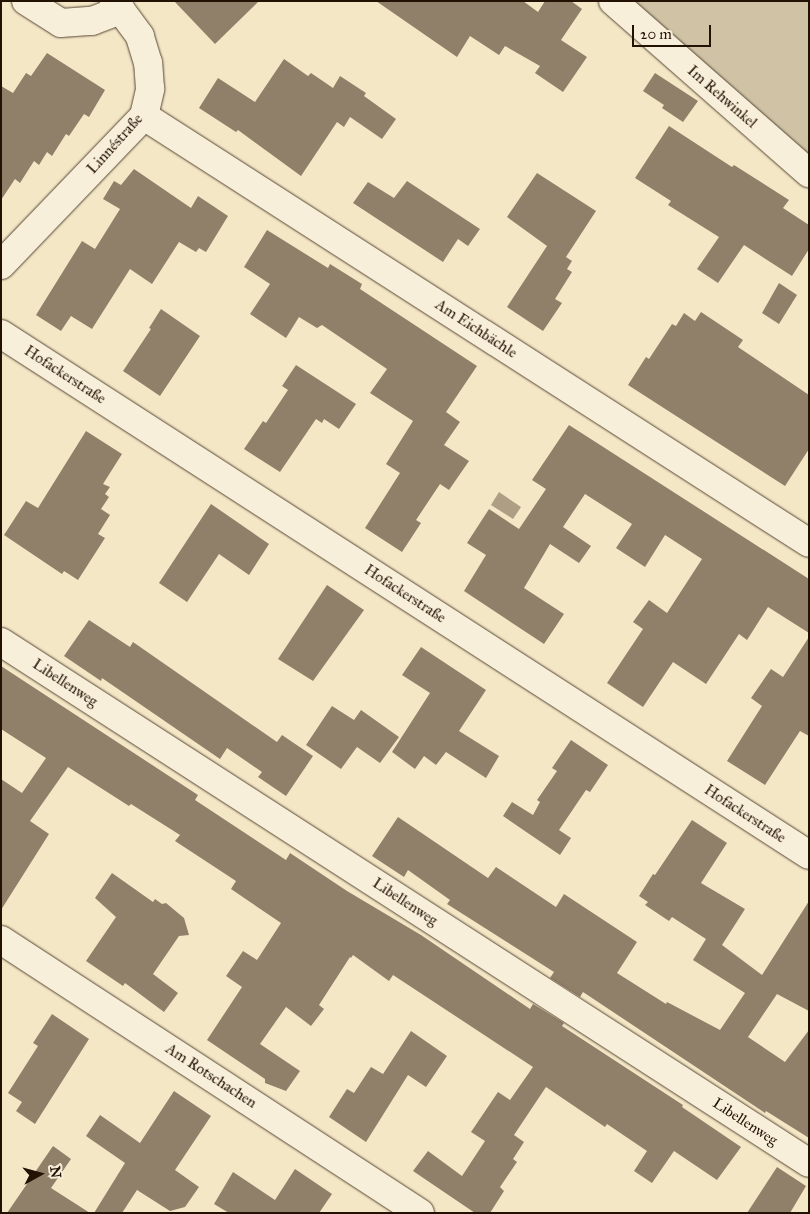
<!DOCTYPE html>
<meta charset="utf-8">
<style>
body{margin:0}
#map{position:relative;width:810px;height:1214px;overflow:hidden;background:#f4e7c6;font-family:"IM FELL Great Primer",serif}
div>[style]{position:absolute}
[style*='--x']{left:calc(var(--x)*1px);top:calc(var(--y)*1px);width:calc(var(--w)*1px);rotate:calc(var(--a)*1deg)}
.green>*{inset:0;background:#d0c3a5}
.water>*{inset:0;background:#ad9e84}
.building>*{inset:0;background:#908069}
.roads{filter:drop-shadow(0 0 1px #574634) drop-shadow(0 0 1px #574634)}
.minor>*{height:28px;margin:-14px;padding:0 14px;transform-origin:14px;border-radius:14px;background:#f8efda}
span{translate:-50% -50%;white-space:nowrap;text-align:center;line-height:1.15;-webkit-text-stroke:5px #f8efda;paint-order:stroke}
.street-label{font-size:15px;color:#231104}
.frame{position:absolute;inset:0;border:2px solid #231104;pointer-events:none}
.north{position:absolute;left:15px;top:1149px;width:50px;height:50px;-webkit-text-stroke:4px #f8efda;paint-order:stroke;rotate:83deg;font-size:14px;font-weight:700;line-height:20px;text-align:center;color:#231104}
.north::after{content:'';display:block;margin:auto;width:18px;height:22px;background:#231104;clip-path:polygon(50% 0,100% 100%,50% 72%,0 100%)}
.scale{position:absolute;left:632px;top:25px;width:79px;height:22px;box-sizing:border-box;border:2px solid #231104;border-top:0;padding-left:6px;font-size:15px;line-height:18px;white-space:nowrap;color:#231104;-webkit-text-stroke:4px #f8efda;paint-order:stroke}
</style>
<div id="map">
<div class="green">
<i style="clip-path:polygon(632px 1px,809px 1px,809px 159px)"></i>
</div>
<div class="water">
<i style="clip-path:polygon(499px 492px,521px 507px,513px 519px,491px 505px)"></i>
</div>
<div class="building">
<i style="clip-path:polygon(174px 1px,259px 1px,215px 44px)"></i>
<i style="clip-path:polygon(376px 1px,523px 1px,538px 12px,545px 1px,571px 1px,582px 9px,561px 40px,587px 57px,563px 92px,535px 73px,540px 66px,505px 46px,499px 55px,470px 36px,457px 57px)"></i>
<i style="clip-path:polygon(47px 53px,105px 90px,89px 117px,84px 114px,69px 136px,66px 134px,52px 156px,47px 152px,39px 165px,34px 161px,20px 183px,15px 179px,1px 200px,1px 86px,13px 93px,26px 73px,31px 76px)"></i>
<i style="clip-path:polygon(284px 59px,308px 76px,311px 73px,333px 88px,340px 76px,366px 93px,364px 96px,396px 119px,382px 139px,350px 117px,344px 127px,337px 122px,301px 176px,238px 130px,236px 132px,199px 108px,218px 78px,255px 102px)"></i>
<i style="clip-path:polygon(655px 73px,698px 101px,683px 122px,662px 108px,664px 105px,643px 91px)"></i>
<i style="clip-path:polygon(669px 126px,732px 167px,734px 165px,789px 200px,783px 208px,809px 225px,809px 249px,792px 276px,744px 245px,718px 283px,697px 269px,719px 237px,668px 205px,671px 201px,635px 178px)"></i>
<i style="clip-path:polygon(134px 169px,191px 208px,198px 196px,228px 216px,206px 252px,199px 248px,196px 252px,179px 242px,152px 284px,130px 269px,92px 329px,71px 316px,61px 331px,36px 315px,82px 241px,95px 249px,120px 209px,103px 199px,114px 181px,121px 185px)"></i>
<i style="clip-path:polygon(537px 173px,596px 211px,566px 257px,572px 261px,567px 269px,572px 272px,555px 299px,562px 303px,543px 331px,507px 307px,547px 246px,507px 217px)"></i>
<i style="clip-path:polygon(407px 181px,480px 229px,468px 246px,458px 239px,443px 262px,353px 203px,368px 182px,394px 198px)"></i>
<i style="clip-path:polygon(267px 230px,328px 268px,330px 264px,362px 284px,360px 289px,477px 366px,446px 412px,460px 422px,444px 445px,469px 461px,449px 490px,440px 484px,416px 520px,421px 523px,402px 552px,365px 528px,400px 473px,386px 464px,413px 421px,370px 393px,387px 369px,322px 325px,317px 328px,299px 317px,286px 338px,250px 314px,270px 284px,244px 267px)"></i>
<i style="clip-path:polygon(779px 283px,797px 295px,779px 324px,762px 313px)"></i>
<i style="clip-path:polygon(161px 309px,200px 336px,160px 396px,123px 371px,151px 329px,149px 328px)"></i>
<i style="clip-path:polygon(701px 312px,743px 340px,738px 347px,809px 395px,809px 449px,785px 486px,628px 385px,646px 357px,649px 359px,672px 324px,676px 326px,684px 313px,695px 321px)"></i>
<i style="clip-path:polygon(296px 365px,356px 404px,339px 429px,324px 419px,322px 423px,316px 419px,280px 472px,244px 449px,263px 421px,266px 423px,288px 390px,282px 386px)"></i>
<i style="clip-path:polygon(569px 425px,809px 579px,809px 633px,768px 607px,747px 640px,739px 634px,706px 684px,673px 662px,643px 707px,607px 683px,643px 629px,633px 622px,649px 600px,667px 613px,702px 559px,665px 535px,645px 567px,616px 548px,632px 524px,585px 494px,563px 527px,591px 546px,579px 563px,550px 544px,524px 588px,564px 614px,544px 644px,464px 591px,486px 555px,467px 543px,489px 509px,519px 529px,546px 489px,532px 480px)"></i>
<i style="clip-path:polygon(86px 431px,122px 454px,103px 484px,110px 487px,105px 494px,109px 497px,101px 509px,110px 515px,98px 534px,105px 538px,78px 580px,64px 571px,62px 574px,4px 535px,26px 501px,38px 508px)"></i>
<i style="clip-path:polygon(211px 504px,269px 544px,249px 575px,219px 554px,187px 602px,159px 583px)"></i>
<i style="clip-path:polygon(327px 585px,364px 610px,313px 681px,278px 659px)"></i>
<i style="clip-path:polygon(89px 620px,130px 647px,133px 642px,277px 742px,282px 735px,313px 756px,286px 796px,258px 777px,262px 772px,227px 748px,220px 759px,102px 678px,101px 681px,64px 656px)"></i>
<i style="clip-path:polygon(809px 637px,809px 736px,800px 731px,765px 785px,727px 761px,762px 706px,751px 698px,771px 669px,783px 677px)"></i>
<i style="clip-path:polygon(421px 647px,486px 690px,459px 731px,499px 756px,486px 778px,446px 752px,436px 765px,424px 756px,415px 769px,392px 752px,430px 693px,402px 675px)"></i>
<i style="clip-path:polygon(1px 666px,198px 795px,195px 800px,286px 860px,290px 853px,347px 891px,421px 935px,530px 1009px,533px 1004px,564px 1023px,562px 1026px,683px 1105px,682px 1107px,741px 1147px,717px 1180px,674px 1151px,652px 1183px,634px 1171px,647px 1151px,607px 1124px,605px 1127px,546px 1087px,514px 1135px,524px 1142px,513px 1159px,517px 1162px,500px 1187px,504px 1191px,490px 1213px,475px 1213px,413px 1171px,428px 1151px,462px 1176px,485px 1141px,471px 1132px,498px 1092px,510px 1100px,533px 1067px,393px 975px,389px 981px,353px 955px,351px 958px,350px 957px,319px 1005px,324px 1009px,311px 1026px,286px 1007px,260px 1044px,300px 1071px,286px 1091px,265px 1083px,265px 1079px,207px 1040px,242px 987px,226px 976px,243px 951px,257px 960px,281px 923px,231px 889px,236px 881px,175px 841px,180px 835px,131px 804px,129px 806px,68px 767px,30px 821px,49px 834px,1px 910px,1px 779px,22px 793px,46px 758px,1px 729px)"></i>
<i style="clip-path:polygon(332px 706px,354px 720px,361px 710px,399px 737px,380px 763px,357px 747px,341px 769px,306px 745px)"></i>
<i style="clip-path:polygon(571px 740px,608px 765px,590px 792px,586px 790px,559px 830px,571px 838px,560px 855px,503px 816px,512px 802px,533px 815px,540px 802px,537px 800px,557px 771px,552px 768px)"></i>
<i style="clip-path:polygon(398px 817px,488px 878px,496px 867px,556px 907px,564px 894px,637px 942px,617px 973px,666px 1004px,667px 1002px,720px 1030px,745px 993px,693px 960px,706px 939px,672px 917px,669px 921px,645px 905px,648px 902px,639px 896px,653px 874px,655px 875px,692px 820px,727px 843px,701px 883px,745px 909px,722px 945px,762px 975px,809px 901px,809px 1011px,777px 994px,748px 1037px,785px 1062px,809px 1030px,809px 1138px,766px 1111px,765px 1113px,583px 992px,580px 997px,550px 978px,554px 972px,447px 904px,450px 900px,408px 870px,404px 877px,372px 856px)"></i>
<i style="clip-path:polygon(112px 873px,153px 902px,155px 899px,162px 904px,166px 903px,184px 918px,189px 935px,179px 936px,153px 974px,178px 993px,164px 1012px,125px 983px,123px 986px,86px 961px,116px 917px,95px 898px)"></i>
<i style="clip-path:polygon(52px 1014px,89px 1039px,35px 1124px,16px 1111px,22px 1102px,8px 1093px,38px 1046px,33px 1043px)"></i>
<i style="clip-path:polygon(411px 1031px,447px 1056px,426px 1087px,408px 1075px,366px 1142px,329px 1117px,347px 1089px,354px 1093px,371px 1067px,383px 1074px)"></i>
<i style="clip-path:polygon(174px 1091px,211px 1116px,175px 1170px,199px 1187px,185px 1207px,170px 1211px,137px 1190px,122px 1213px,94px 1213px,125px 1163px,86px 1136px,100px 1115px,140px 1143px)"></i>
<i style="clip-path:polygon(53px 1146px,71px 1159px,51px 1188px,90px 1213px,7px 1213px)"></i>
<i style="clip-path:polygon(777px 1167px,806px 1186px,790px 1213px,747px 1213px)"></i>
<i style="clip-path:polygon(295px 1169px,332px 1194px,319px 1213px,229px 1213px,214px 1204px,233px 1172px,275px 1200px)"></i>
</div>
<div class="roads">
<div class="minor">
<i style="--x:26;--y:1;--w:41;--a:32.2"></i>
<i style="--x:61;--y:23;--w:31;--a:-4"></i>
<i style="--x:92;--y:21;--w:31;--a:-21"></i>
<i style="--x:613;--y:1;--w:261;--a:41.3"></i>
<i style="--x:144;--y:116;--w:790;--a:32.7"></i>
<i style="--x:1;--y:265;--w:207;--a:-46.2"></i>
<i style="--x:144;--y:116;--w:28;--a:-77"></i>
<i style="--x:150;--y:89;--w:26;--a:-94"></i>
<i style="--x:148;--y:63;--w:28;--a:-107"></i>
<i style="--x:140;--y:36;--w:44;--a:-126.6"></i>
<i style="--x:1;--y:334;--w:961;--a:32.81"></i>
<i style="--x:1;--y:642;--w:961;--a:32.81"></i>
<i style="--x:1;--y:940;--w:500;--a:33.09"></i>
</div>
</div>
<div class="street-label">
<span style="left:722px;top:97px;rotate:41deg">Im Rehwinkel</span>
<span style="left:115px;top:144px;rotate:-48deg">Linnéstraße</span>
<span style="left:476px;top:329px;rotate:33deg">Am Eichbächle</span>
<span style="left:65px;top:375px;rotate:33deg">Hofackerstraße</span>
<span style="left:405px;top:594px;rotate:33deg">Hofackerstraße</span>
<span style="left:65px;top:683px;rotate:33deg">Libellenweg</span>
<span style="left:745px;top:814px;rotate:33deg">Hofackerstraße</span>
<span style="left:405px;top:902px;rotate:33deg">Libellenweg</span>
<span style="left:211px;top:1076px;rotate:33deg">Am Rotschachen</span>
<span style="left:745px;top:1122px;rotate:33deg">Libellenweg</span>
</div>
<div class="frame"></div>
<div class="north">N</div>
<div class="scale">20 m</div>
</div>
